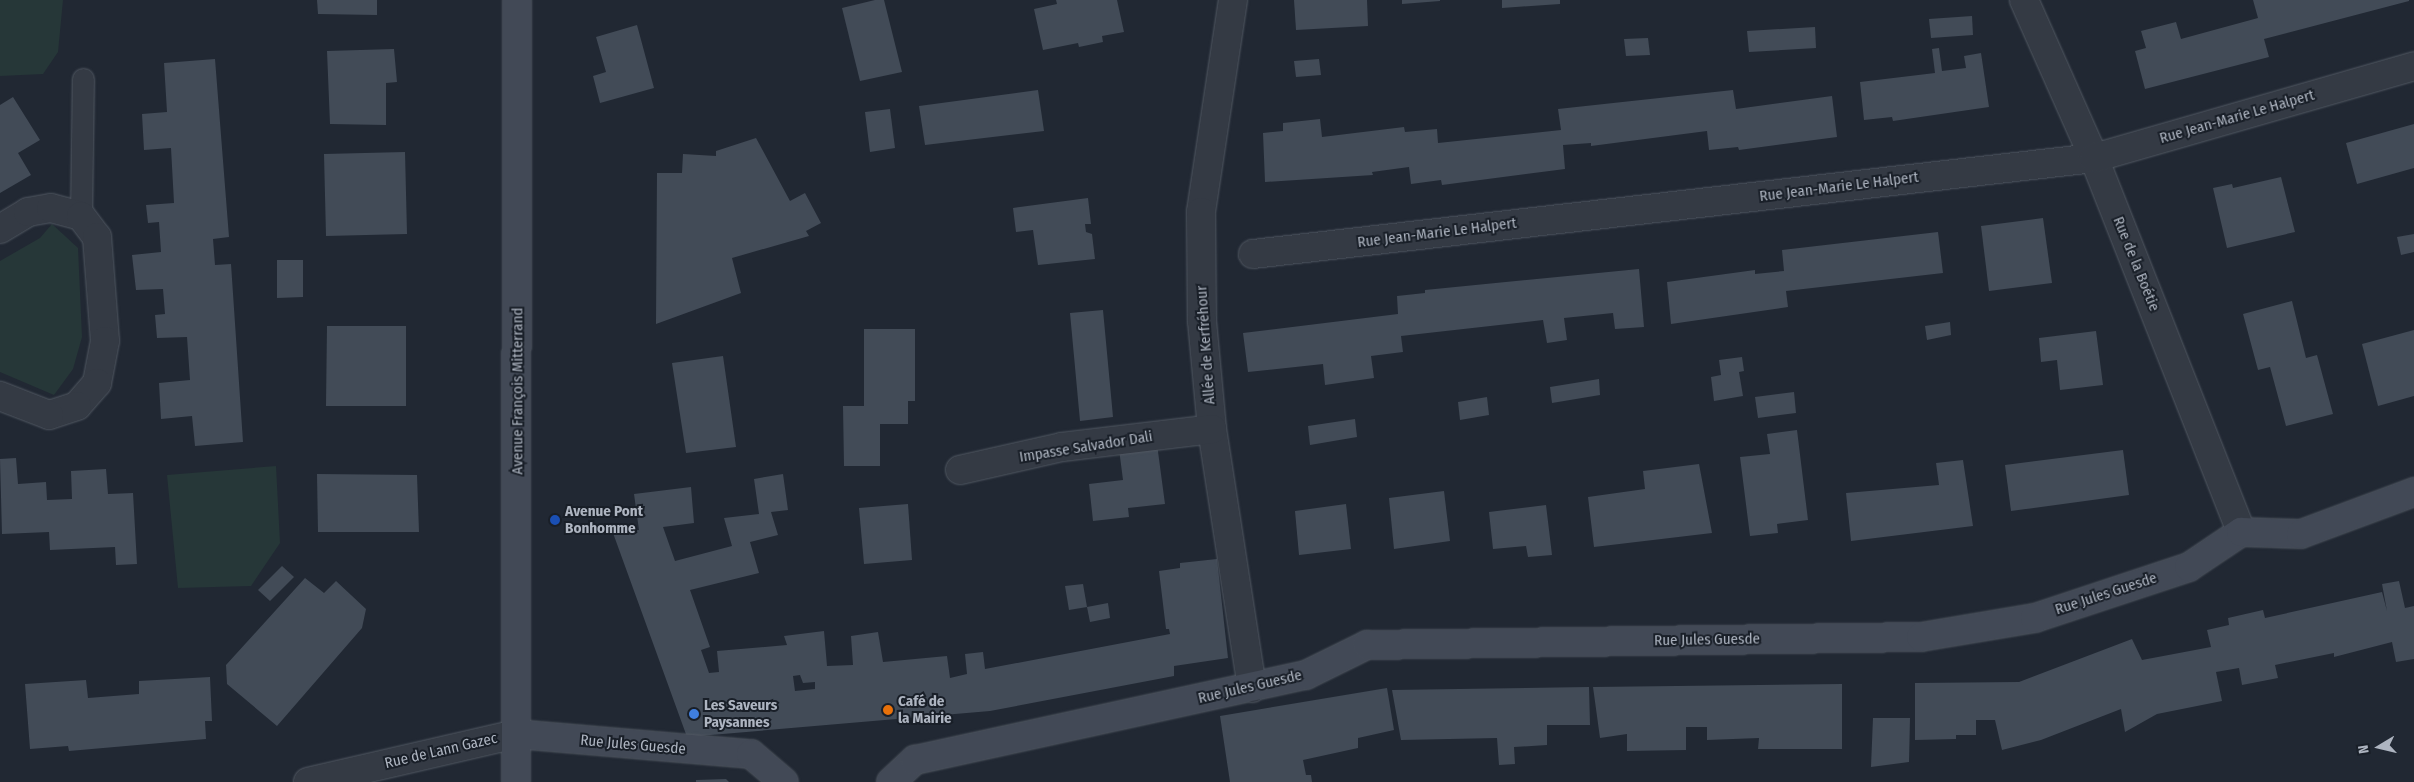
<!DOCTYPE html>
<meta charset="utf-8">
<style>
body{margin:0}
#map{position:relative;width:2414px;height:782px;overflow:hidden;background:#212833;font-family:"Fira Sans Condensed",sans-serif}
div>[style]{position:absolute}
[style*='--x']{left:calc(var(--x)*1px);top:calc(var(--y)*1px);width:calc(var(--w)*1px);rotate:calc(var(--a)*1deg)}
.green>*{inset:0;background:#263738}
.building>*{inset:0;background:#424b57}
.roads{filter:drop-shadow(0 0 1px #515862) drop-shadow(0 0 1px #515862)}
.lane>*{height:21px;margin:-10.5px;padding:0 10.5px;transform-origin:10.5px;border-radius:10.5px;background:#343a44}
.street>*{height:28px;margin:-14px;padding:0 14px;transform-origin:14px;border-radius:14px;background:#343a44}
.secondary>*{height:28px;margin:-14px;padding:0 14px;transform-origin:14px;border-radius:14px;background:#424956}
.dots>*{width:14px;height:14px;translate:-50% -50%;box-sizing:border-box;border:2px solid #191f28;border-radius:50%}
span{translate:-50% -50%;white-space:nowrap;text-align:center;line-height:1.15;-webkit-text-stroke:4px #191f28;paint-order:stroke}
.street-label{font-size:15px;color:#aeb5c1}
.poi-label{font-size:15px;color:#aeb5c1;font-weight:700}
.left{translate:0 -50%;text-align:left}
.north{position:absolute;left:2354px;top:722px;width:50px;height:50px;-webkit-text-stroke:4px #191f28;paint-order:stroke;rotate:261deg;font-size:14px;font-weight:700;line-height:20px;text-align:center;color:#aeb5c1}
.north::after{content:'';display:block;margin:auto;width:18px;height:22px;background:#aeb5c1;clip-path:polygon(50% 0,100% 100%,50% 72%,0 100%)}
</style>
<div id="map">
<div class="green">
<i style="clip-path:polygon(0 0,63px 0,58px 52px,43px 74px,0 76px)"></i>
<i style="clip-path:polygon(52px 224px,78px 248px,82px 337px,73px 369px,54px 395px,0 372px,0 261px,40px 238px)"></i>
<i style="clip-path:polygon(276px 466px,280px 543px,251px 586px,178px 588px,167px 475px)"></i>
</div>
<div class="building">
<i style="clip-path:polygon(317px 0,377px 0,377px 15px,318px 14px)"></i>
<i style="clip-path:polygon(875px 0,884px 0,902px 72px,860px 81px,842px 8px)"></i>
<i style="clip-path:polygon(1056px 0,1117px 0,1124px 32px,1102px 36px,1103px 42px,1079px 47px,1078px 43px,1043px 50px,1034px 9px,1057px 4px)"></i>
<i style="clip-path:polygon(1294px 0,1367px 0,1368px 26px,1296px 30px)"></i>
<i style="clip-path:polygon(1402px 0,1440px 0,1440px 1px,1402px 4px)"></i>
<i style="clip-path:polygon(1502px 0,1560px 0,1560px 4px,1502px 8px)"></i>
<i style="clip-path:polygon(2253px 0,2409px 0,2409px 1px,2264px 39px,2269px 57px,2145px 89px,2135px 51px,2146px 48px,2141px 31px,2176px 22px,2181px 39px,2258px 18px)"></i>
<i style="clip-path:polygon(1972px 16px,1973px 35px,1931px 38px,1929px 19px)"></i>
<i style="clip-path:polygon(637px 25px,654px 88px,600px 103px,593px 76px,606px 72px,596px 37px)"></i>
<i style="clip-path:polygon(1815px 27px,1816px 48px,1749px 52px,1747px 31px)"></i>
<i style="clip-path:polygon(1648px 38px,1650px 55px,1626px 56px,1624px 39px)"></i>
<i style="clip-path:polygon(1939px 48px,1942px 71px,1966px 68px,1964px 56px,1981px 53px,1989px 107px,1893px 121px,1892px 117px,1864px 120px,1860px 82px,1935px 73px,1932px 49px)"></i>
<i style="clip-path:polygon(394px 49px,397px 82px,386px 83px,386px 125px,330px 124px,327px 51px)"></i>
<i style="clip-path:polygon(215px 59px,229px 237px,213px 239px,215px 265px,231px 264px,243px 442px,195px 446px,192px 416px,161px 419px,159px 383px,190px 380px,187px 337px,157px 338px,155px 315px,165px 314px,163px 289px,136px 290px,132px 255px,161px 252px,159px 222px,148px 223px,146px 205px,174px 203px,171px 148px,144px 150px,142px 114px,167px 112px,164px 63px)"></i>
<i style="clip-path:polygon(1319px 59px,1321px 75px,1296px 77px,1294px 61px)"></i>
<i style="clip-path:polygon(1038px 90px,1044px 131px,925px 145px,919px 106px)"></i>
<i style="clip-path:polygon(1733px 90px,1736px 109px,1832px 96px,1837px 137px,1739px 150px,1738px 147px,1709px 150px,1707px 131px,1591px 146px,1591px 143px,1563px 145px,1565px 169px,1442px 185px,1441px 180px,1411px 184px,1409px 167px,1372px 172px,1373px 175px,1265px 182px,1263px 133px,1283px 131px,1283px 123px,1320px 119px,1322px 137px,1404px 127px,1405px 132px,1437px 129px,1438px 143px,1561px 130px,1558px 109px)"></i>
<i style="clip-path:polygon(13px 97px,40px 140px,18px 153px,31px 175px,0 193px,0 105px)"></i>
<i style="clip-path:polygon(890px 109px,895px 148px,870px 152px,865px 112px)"></i>
<i style="clip-path:polygon(2414px 124px,2414px 168px,2357px 184px,2346px 143px)"></i>
<i style="clip-path:polygon(756px 138px,790px 201px,805px 193px,821px 223px,806px 231px,809px 236px,732px 258px,741px 293px,656px 324px,657px 173px,682px 173px,683px 154px,716px 156px,716px 151px)"></i>
<i style="clip-path:polygon(405px 152px,407px 234px,326px 236px,324px 154px)"></i>
<i style="clip-path:polygon(2281px 177px,2295px 232px,2227px 248px,2213px 188px,2232px 184px,2233px 188px)"></i>
<i style="clip-path:polygon(1088px 198px,1091px 224px,1085px 224px,1086px 232px,1092px 234px,1095px 259px,1038px 265px,1033px 230px,1016px 232px,1013px 208px)"></i>
<i style="clip-path:polygon(2043px 218px,2052px 283px,1989px 291px,1981px 226px)"></i>
<i style="clip-path:polygon(1938px 232px,1943px 273px,1786px 291px,1788px 307px,1671px 324px,1667px 282px,1755px 270px,1755px 274px,1784px 271px,1782px 250px)"></i>
<i style="clip-path:polygon(2414px 234px,2414px 252px,2401px 255px,2397px 237px)"></i>
<i style="clip-path:polygon(277px 260px,303px 260px,303px 297px,277px 298px)"></i>
<i style="clip-path:polygon(1639px 269px,1644px 327px,1615px 329px,1613px 313px,1564px 318px,1567px 340px,1547px 343px,1543px 320px,1401px 336px,1403px 352px,1371px 356px,1374px 378px,1325px 385px,1323px 364px,1248px 372px,1243px 333px,1398px 314px,1397px 296px,1425px 293px,1425px 290px)"></i>
<i style="clip-path:polygon(2292px 301px,2306px 358px,2317px 355px,2333px 414px,2286px 426px,2270px 367px,2258px 370px,2243px 314px)"></i>
<i style="clip-path:polygon(1103px 310px,1113px 417px,1080px 421px,1070px 313px)"></i>
<i style="clip-path:polygon(1950px 322px,1951px 335px,1927px 340px,1925px 326px)"></i>
<i style="clip-path:polygon(327px 326px,406px 326px,406px 406px,326px 406px)"></i>
<i style="clip-path:polygon(864px 329px,915px 329px,915px 401px,908px 401px,908px 424px,880px 424px,880px 466px,844px 466px,843px 406px,864px 406px)"></i>
<i style="clip-path:polygon(2414px 330px,2414px 396px,2378px 406px,2362px 344px)"></i>
<i style="clip-path:polygon(2096px 331px,2103px 385px,2060px 390px,2057px 360px,2041px 362px,2039px 338px)"></i>
<i style="clip-path:polygon(723px 356px,736px 447px,686px 453px,672px 363px)"></i>
<i style="clip-path:polygon(1742px 357px,1744px 371px,1739px 372px,1743px 396px,1714px 401px,1711px 377px,1721px 375px,1719px 360px)"></i>
<i style="clip-path:polygon(1599px 379px,1600px 395px,1552px 403px,1550px 387px)"></i>
<i style="clip-path:polygon(1794px 392px,1796px 413px,1758px 418px,1755px 397px)"></i>
<i style="clip-path:polygon(1487px 397px,1489px 415px,1460px 420px,1458px 402px)"></i>
<i style="clip-path:polygon(1355px 419px,1357px 437px,1310px 445px,1308px 426px)"></i>
<i style="clip-path:polygon(1797px 430px,1808px 520px,1777px 524px,1778px 533px,1750px 536px,1740px 457px,1770px 454px,1767px 434px)"></i>
<i style="clip-path:polygon(1157px 444px,1165px 504px,1128px 508px,1129px 517px,1093px 521px,1089px 484px,1123px 480px,1119px 449px)"></i>
<i style="clip-path:polygon(2123px 450px,2129px 495px,2011px 511px,2005px 465px)"></i>
<i style="clip-path:polygon(16px 458px,18px 484px,46px 482px,47px 500px,72px 499px,71px 471px,106px 469px,108px 494px,133px 493px,137px 564px,116px 565px,115px 547px,50px 550px,49px 532px,2px 534px,0 459px)"></i>
<i style="clip-path:polygon(1963px 460px,1973px 526px,1851px 541px,1846px 493px,1939px 485px,1936px 463px)"></i>
<i style="clip-path:polygon(1699px 464px,1712px 533px,1594px 547px,1588px 497px,1645px 489px,1643px 471px)"></i>
<i style="clip-path:polygon(317px 474px,417px 475px,419px 532px,318px 532px)"></i>
<i style="clip-path:polygon(evenodd,783px 474px,788px 510px,771px 512px,778px 535px,750px 542px,759px 573px,690px 590px,710px 647px,701px 650px,709px 673px,719px 672px,717px 651px,787px 645px,784px 636px,824px 631px,827px 666px,853px 665px,851px 636px,878px 632px,883px 662px,947px 656px,950px 678px,967px 674px,965px 654px,983px 652px,985px 669px,1170px 634px,1169px 629px,1166px 629px,1159px 571px,1180px 568px,1180px 563px,1217px 559px,1228px 658px,1174px 666px,1174px 676px,990px 711px,687px 737px,613px 533px,639px 530px,634px 494px,691px 487px,694px 523px,663px 527px,675px 561px,732px 546px,724px 518px,759px 514px,754px 479px,783px 474px,800px 675px,803px 683px,815px 682px,815px 689px,795px 691px,793px 676px,800px 675px)"></i>
<i style="clip-path:polygon(1444px 491px,1450px 541px,1394px 549px,1389px 498px)"></i>
<i style="clip-path:polygon(908px 504px,912px 560px,864px 564px,859px 508px)"></i>
<i style="clip-path:polygon(1346px 504px,1351px 549px,1299px 555px,1295px 511px)"></i>
<i style="clip-path:polygon(1546px 505px,1552px 555px,1528px 557px,1526px 546px,1493px 549px,1489px 512px)"></i>
<i style="clip-path:polygon(282px 566px,294px 577px,270px 601px,258px 590px)"></i>
<i style="clip-path:polygon(305px 578px,324px 593px,336px 581px,366px 609px,362px 628px,277px 726px,227px 684px,226px 665px)"></i>
<i style="clip-path:polygon(2399px 581px,2405px 608px,2414px 606px,2414px 659px,2396px 662px,2392px 642px,2334px 657px,2334px 653px,2275px 665px,2278px 678px,2242px 685px,2239px 668px,2216px 672px,2222px 701px,2157px 714px,2125px 732px,2121px 709px,2041px 740px,2002px 750px,1995px 720px,1976px 720px,1976px 735px,1956px 735px,1956px 739px,1915px 740px,1915px 683px,2019px 682px,2132px 639px,2142px 660px,2211px 647px,2207px 630px,2229px 625px,2228px 618px,2263px 610px,2265px 618px,2382px 592px,2387px 611px,2382px 584px)"></i>
<i style="clip-path:polygon(1083px 584px,1087px 607px,1069px 610px,1065px 586px)"></i>
<i style="clip-path:polygon(1108px 603px,1110px 618px,1090px 622px,1087px 607px)"></i>
<i style="clip-path:polygon(210px 677px,212px 721px,205px 721px,206px 739px,69px 751px,68px 746px,30px 749px,25px 684px,86px 680px,88px 698px,139px 694px,139px 681px)"></i>
<i style="clip-path:polygon(1842px 684px,1842px 749px,1758px 749px,1759px 738px,1707px 740px,1707px 727px,1686px 727px,1686px 750px,1627px 751px,1627px 734px,1600px 738px,1593px 687px)"></i>
<i style="clip-path:polygon(1589px 687px,1590px 725px,1547px 725px,1547px 745px,1514px 747px,1515px 764px,1499px 765px,1497px 738px,1401px 740px,1392px 690px)"></i>
<i style="clip-path:polygon(1387px 688px,1394px 730px,1358px 738px,1358px 748px,1303px 760px,1306px 775px,1311px 775px,1312px 782px,1230px 782px,1220px 716px)"></i>
<i style="clip-path:polygon(1873px 718px,1910px 718px,1909px 762px,1871px 767px)"></i>
<i style="clip-path:polygon(726px 779px,729px 782px,696px 782px,696px 780px)"></i>
</div>
<div class="roads">
<div class="lane">
<i style="--x:81;--y:216;--w:137;--a:-89.2"></i>
</div>
<div class="street">
<i style="--x:1233;--y:0;--w:214;--a:98.6"></i>
<i style="--x:1201;--y:212;--w:109;--a:89.5"></i>
<i style="--x:1202;--y:321;--w:108;--a:84.7"></i>
<i style="--x:1212;--y:429;--w:262;--a:81.2"></i>
<i style="--x:2024;--y:0;--w:173;--a:66.1"></i>
<i style="--x:2094;--y:158;--w:402;--a:68.5"></i>
<i style="--x:0;--y:229;--w:33;--a:-31"></i>
<i style="--x:28;--y:212;--w:23;--a:-10"></i>
<i style="--x:51;--y:208;--w:31;--a:15"></i>
<i style="--x:81;--y:216;--w:26;--a:53"></i>
<i style="--x:97;--y:237;--w:104;--a:85.6"></i>
<i style="--x:105;--y:341;--w:43;--a:100.8"></i>
<i style="--x:97;--y:383;--w:30;--a:131"></i>
<i style="--x:77;--y:406;--w:29;--a:162"></i>
<i style="--x:49;--y:415;--w:53;--a:-158.8"></i>
<i style="--x:1253;--y:254;--w:846;--a:-6.51"></i>
<i style="--x:2094;--y:158;--w:333;--a:-16"></i>
<i style="--x:960;--y:470;--w:105;--a:-12.7"></i>
<i style="--x:1062;--y:447;--w:151;--a:-6.8"></i>
<i style="--x:308;--y:782;--w:213;--a:-13"></i>
</div>
<div class="secondary">
<i style="--x:516;--y:734;--w:236;--a:4.9"></i>
<i style="--x:751;--y:754;--w:43;--a:40.3"></i>
<i style="--x:516;--y:782;--w:782;--a:-89.93"></i>
<i style="--x:891;--y:782;--w:33;--a:-43"></i>
<i style="--x:915;--y:760;--w:400;--a:-12.3"></i>
<i style="--x:1306;--y:675;--w:68;--a:-26.2"></i>
<i style="--x:1367;--y:645;--w:554;--a:-0.83"></i>
<i style="--x:1921;--y:637;--w:116;--a:-9.5"></i>
<i style="--x:2035;--y:618;--w:162;--a:-18.3"></i>
<i style="--x:2189;--y:567;--w:63;--a:-33.9"></i>
<i style="--x:2241;--y:532;--w:60;--a:1.9"></i>
<i style="--x:2301;--y:534;--w:121;--a:-20.4"></i>
</div>
</div>
<div class="dots">
<i style="left:555px;top:520px;background:#1a4fb4"></i>
<i style="left:888px;top:710px;background:#e8710a"></i>
<i style="left:694px;top:714px;background:#3f7fe0"></i>
</div>
<div class="street-label">
<span style="left:2237px;top:117px;rotate:-16deg">Rue Jean-Marie Le Halpert</span>
<span style="left:1839px;top:187px;rotate:-7deg">Rue Jean-Marie Le Halpert</span>
<span style="left:1437px;top:233px;rotate:-7deg">Rue Jean-Marie Le Halpert</span>
<span style="left:2136px;top:264px;rotate:68deg">Rue de la Boétie</span>
<span style="left:1206px;top:345px;rotate:-94deg">Allée de Kerfréhour</span>
<span style="left:518px;top:391px;rotate:-90deg">Avenue François Mitterrand</span>
<span style="left:1086px;top:447px;rotate:-9deg">Impasse Salvador Dali</span>
<span style="left:2106px;top:594px;rotate:-18deg">Rue Jules Guesde</span>
<span style="left:1707px;top:640px;rotate:-1deg">Rue Jules Guesde</span>
<span style="left:1250px;top:687px;rotate:-13deg">Rue Jules Guesde</span>
<span style="left:633px;top:745px;rotate:5deg">Rue Jules Guesde</span>
<span style="left:441px;top:751px;rotate:-13deg">Rue de Lann Gazec</span>
</div>
<div class="poi-label">
<span class="left" style="left:565px;top:520px">Avenue Pont<br>Bonhomme</span>
<span class="left" style="left:898px;top:710px">Café de<br>la Mairie</span>
<span class="left" style="left:704px;top:714px">Les Saveurs<br>Paysannes</span>
</div>
<div class="north">N</div>
</div>
